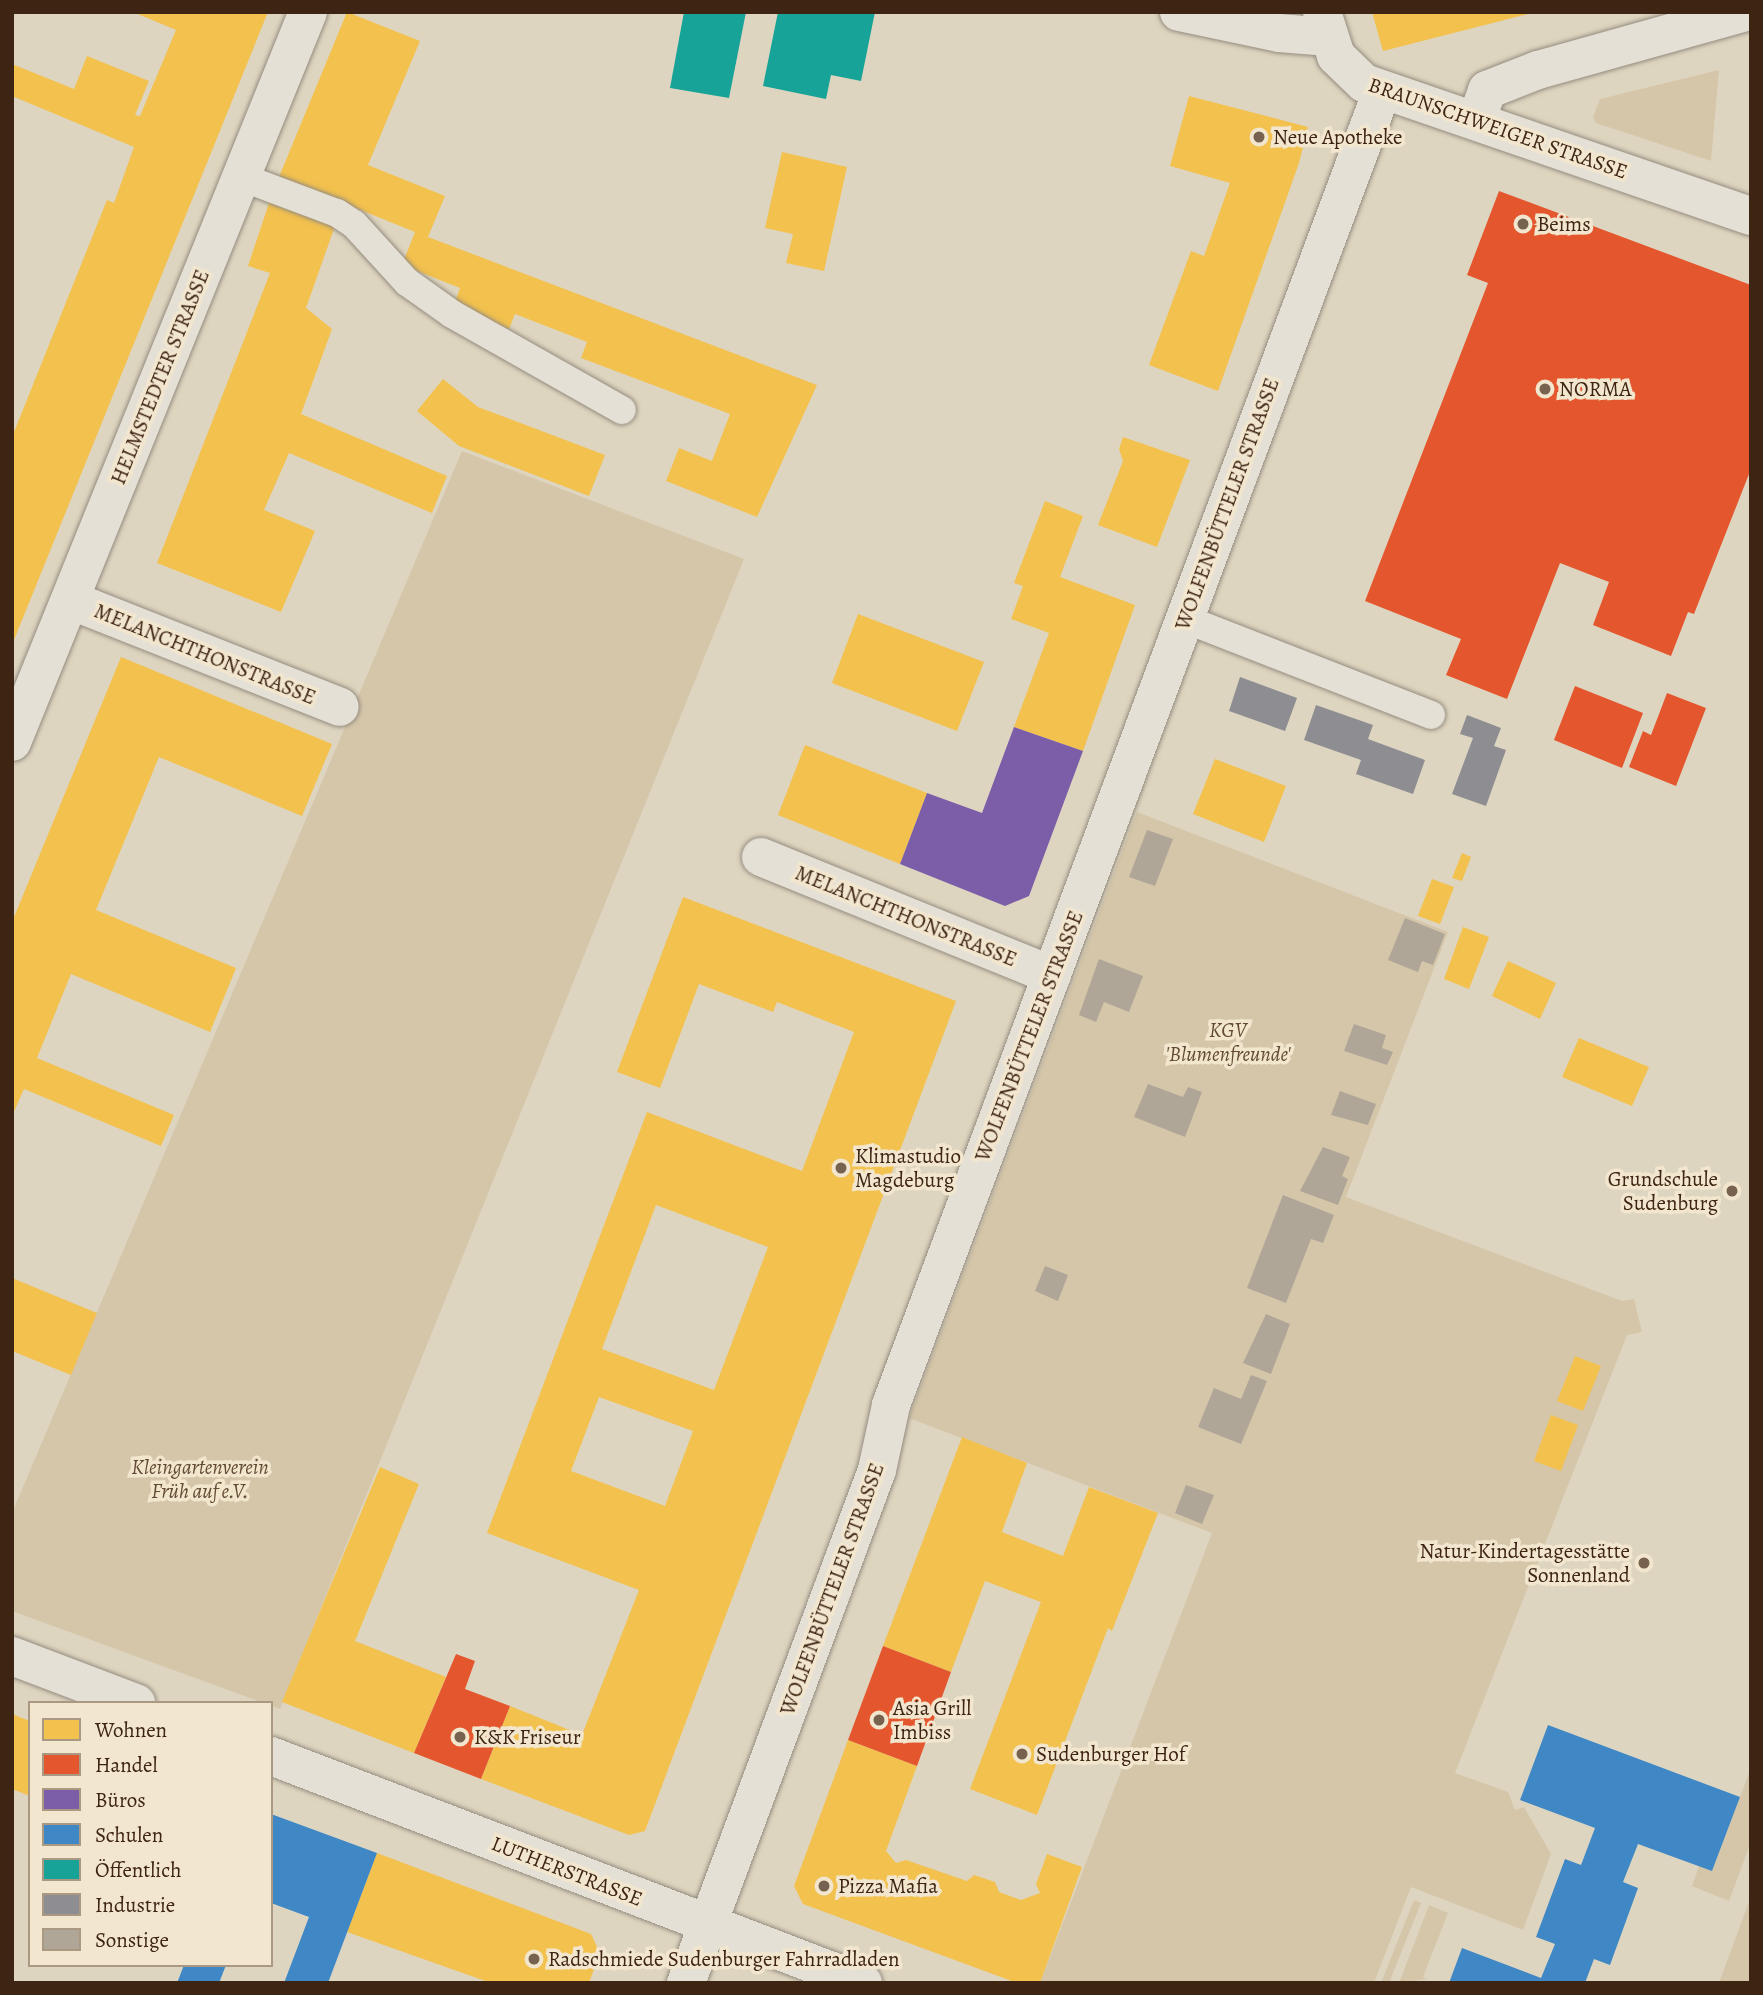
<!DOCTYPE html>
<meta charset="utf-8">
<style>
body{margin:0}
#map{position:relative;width:1763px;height:1995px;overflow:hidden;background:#ded5c0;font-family:Alegreya,serif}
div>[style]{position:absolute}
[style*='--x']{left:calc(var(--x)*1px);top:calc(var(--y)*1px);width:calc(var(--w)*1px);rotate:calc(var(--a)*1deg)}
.green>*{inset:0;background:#d5c6aa}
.homes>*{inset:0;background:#f2c14e}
.shops>*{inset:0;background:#e4572e}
.offices>*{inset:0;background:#7b5ea7}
.schools>*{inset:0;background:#3f88c5}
.public>*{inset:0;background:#17a398}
.industry>*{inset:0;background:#8d8d92}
.building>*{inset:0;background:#afa697}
.roads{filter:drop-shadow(0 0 2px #958c7f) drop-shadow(0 0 2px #958c7f)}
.lane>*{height:28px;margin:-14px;padding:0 14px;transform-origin:14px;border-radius:14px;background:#e5e0d6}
.street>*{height:38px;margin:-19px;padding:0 19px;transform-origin:19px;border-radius:19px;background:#e5e0d6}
.dots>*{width:19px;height:19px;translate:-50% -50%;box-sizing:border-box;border:4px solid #f2e6ce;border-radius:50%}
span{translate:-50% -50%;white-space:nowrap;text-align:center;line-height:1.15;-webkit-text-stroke:7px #f2e6ce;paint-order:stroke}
.street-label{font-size:21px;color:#3e2412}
.poi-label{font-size:21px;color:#3e2412}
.left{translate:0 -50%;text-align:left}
.right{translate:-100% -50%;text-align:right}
.park-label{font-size:21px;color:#624a34;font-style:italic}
.frame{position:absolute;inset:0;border:14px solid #3e2412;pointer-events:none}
.legend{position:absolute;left:28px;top:1701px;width:245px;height:266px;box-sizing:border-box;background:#f2e6ce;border:2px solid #aa9883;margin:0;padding:9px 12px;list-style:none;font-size:21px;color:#3e2412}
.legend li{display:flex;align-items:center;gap:14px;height:35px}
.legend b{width:35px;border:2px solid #aa9883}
</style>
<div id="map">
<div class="green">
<i style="clip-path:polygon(1719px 70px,1711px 161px,1596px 123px,1593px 117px,1600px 99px)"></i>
<i style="clip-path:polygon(462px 451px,744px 559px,280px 1709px,12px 1611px,12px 1513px)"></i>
<i style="clip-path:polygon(1137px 812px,1448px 932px,1346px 1197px,1622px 1301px,1634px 1299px,1642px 1332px,1627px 1335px,1455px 1773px,1508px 1792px,1515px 1810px,1524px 1807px,1551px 1854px,1523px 1930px,1411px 1887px,1374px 1983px,1040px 1983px,1212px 1533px,909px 1418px)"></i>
<i style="clip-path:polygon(1751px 1768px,1751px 1842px,1729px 1901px,1692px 1886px,1699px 1866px,1712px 1871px)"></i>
<i style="clip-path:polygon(1751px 1896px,1751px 1983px,1719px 1983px)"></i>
<i style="clip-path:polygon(1414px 1900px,1421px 1903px,1389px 1983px,1381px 1983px)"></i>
<i style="clip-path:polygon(1429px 1905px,1448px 1913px,1423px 1977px,1427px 1979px,1399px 1983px)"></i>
</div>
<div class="homes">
<i style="clip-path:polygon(133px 12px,268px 12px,12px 645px,12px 437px,107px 200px,114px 203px,134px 147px,12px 96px,12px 64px,74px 89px,87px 56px,149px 81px,135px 115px,140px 116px,176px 30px)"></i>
<i style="clip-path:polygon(347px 12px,420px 41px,368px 165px,445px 196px,428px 237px,817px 385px,757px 517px,666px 481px,679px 448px,712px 461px,730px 414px,581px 358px,587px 342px,515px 314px,509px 329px,453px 308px,460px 288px,402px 265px,415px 232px,279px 177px)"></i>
<i style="clip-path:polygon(1372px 12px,1532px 12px,1532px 13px,1383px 51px)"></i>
<i style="clip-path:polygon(1189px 96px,1308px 127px,1299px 163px,1218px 391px,1149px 365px,1191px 251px,1204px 256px,1230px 183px,1170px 166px)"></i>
<i style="clip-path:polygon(782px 152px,847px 167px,824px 271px,786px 263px,793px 234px,765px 228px)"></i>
<i style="clip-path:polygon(269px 203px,335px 226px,306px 308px,332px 329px,301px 414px,447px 476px,432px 513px,289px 453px,264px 510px,315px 531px,281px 612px,157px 563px,270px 273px,248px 266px)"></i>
<i style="clip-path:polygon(443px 379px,478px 407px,605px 455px,589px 496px,459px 446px,417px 411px)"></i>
<i style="clip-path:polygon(1123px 437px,1190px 460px,1157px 547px,1098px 525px,1123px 461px,1119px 449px)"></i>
<i style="clip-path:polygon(1045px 501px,1083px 516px,1060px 577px,1135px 605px,1083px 751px,1014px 727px,1049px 633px,1011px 619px,1023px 586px,1014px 583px)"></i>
<i style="clip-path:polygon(858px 614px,984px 662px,957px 731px,832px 683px)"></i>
<i style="clip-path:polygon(121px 657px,332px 744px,302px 816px,159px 757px,96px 910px,236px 968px,210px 1032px,71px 974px,37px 1058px,174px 1115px,161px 1146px,24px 1089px,12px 1116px,12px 922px)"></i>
<i style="clip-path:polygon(805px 745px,927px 793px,900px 864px,778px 815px)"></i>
<i style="clip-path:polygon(1215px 759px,1286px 786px,1264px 842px,1193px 814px)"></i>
<i style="clip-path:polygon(1462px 853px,1471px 857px,1462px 881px,1452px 878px)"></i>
<i style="clip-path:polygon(1432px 879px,1454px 887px,1440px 924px,1418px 916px)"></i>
<i style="clip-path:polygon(evenodd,683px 897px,956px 1001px,645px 1831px,629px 1835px,481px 1779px,510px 1706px,582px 1735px,639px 1590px,487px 1533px,647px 1112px,802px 1171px,854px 1032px,777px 1002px,773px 1012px,699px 984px,660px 1088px,617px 1072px,683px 897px,656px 1205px,768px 1247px,714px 1390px,602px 1349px,656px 1205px,683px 897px,599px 1397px,693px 1431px,665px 1506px,571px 1471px,599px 1397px)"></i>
<i style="clip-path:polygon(1463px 927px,1489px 937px,1469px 989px,1444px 979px)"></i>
<i style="clip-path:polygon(1508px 961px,1556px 983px,1540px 1019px,1492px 996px)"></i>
<i style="clip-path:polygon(1579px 1038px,1649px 1067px,1632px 1106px,1562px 1077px)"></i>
<i style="clip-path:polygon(12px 1278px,97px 1313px,71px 1375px,12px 1351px)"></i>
<i style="clip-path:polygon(1575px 1356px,1601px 1366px,1583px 1411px,1557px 1401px)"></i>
<i style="clip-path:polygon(1551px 1415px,1578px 1425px,1561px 1471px,1534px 1461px)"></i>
<i style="clip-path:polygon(962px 1437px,1027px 1463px,1002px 1532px,1063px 1556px,1089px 1487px,1158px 1513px,1112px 1631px,1108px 1628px,1037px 1815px,970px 1789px,1041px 1602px,985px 1581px,951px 1672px,883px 1646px)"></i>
<i style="clip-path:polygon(380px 1467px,419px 1484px,355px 1641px,446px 1677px,414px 1753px,282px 1702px)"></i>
<i style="clip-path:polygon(12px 1714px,30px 1721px,30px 1796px,12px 1789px)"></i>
<i style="clip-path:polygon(848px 1740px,917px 1766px,886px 1851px,896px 1863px,906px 1860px,967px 1881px,974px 1875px,995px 1882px,999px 1892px,1021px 1900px,1040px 1893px,1036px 1884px,1047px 1854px,1082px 1867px,1040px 1983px,1017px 1983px,803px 1904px,794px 1886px)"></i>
<i style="clip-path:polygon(377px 1853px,591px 1934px,600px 1953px,589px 1983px,491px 1983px,347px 1932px)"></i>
</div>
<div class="shops">
<i style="clip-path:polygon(1499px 191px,1751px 285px,1751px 469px,1694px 614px,1688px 612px,1671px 656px,1593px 625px,1609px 582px,1560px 563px,1507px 699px,1446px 675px,1461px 639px,1365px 601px,1488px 283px,1467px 275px)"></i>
<i style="clip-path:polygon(1575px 686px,1643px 713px,1622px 768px,1554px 740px)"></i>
<i style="clip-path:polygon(1667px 693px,1706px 708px,1676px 786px,1629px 767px,1643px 731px,1651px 735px)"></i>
<i style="clip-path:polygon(883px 1646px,951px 1672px,917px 1766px,848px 1740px)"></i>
<i style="clip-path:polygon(456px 1654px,475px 1661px,465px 1689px,510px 1706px,481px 1779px,414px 1753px)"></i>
</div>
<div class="offices">
<i style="clip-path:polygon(1014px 727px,1083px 751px,1029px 896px,1005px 906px,900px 864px,927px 793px,982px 813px)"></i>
</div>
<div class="schools">
<i style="clip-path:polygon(1548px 1725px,1740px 1797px,1712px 1871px,1638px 1844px,1623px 1882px,1638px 1888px,1610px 1965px,1594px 1959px,1585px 1983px,1449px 1983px,1462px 1948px,1541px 1978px,1555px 1944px,1536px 1937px,1565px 1859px,1581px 1865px,1595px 1828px,1520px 1800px)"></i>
<i style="clip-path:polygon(271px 1814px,377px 1853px,328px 1983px,284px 1983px,309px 1917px,271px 1903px)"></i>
<i style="clip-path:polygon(184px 1965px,226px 1965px,219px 1983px,177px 1983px)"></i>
</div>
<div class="public">
<i style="clip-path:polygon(684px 12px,746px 12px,729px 98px,670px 88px)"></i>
<i style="clip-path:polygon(778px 12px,875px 12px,861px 81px,831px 75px,826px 99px,763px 86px)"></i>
</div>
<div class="industry">
<i style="clip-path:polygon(1240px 677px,1297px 698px,1285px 731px,1229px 711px)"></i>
<i style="clip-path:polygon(1316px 705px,1373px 725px,1368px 739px,1425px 760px,1413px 794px,1356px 774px,1361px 760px,1304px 740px)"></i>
<i style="clip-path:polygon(1467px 715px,1501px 728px,1494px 746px,1506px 750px,1486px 806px,1452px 794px,1473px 738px,1460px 734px)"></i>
</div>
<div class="building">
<i style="clip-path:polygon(1147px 830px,1173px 839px,1155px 886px,1129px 877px)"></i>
<i style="clip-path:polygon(1405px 918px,1445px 934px,1433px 965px,1422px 961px,1418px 972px,1388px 960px)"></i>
<i style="clip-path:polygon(1099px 959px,1143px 976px,1129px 1012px,1104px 1002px,1096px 1022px,1079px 1015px)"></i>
<i style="clip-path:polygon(1354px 1024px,1386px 1035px,1382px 1048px,1393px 1052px,1387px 1065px,1344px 1051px)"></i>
<i style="clip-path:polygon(1148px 1084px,1183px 1097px,1188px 1087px,1202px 1092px,1185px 1137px,1134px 1117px)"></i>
<i style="clip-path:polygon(1340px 1091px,1376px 1104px,1368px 1125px,1331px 1115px)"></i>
<i style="clip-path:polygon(1323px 1147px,1350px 1157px,1342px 1176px,1348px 1179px,1338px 1205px,1300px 1191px)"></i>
<i style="clip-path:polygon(1283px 1195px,1334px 1215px,1323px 1243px,1311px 1239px,1286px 1303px,1247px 1288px)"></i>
<i style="clip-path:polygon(1045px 1266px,1068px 1275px,1058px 1301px,1035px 1291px)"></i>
<i style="clip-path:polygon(1266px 1314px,1290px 1324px,1271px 1374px,1243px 1363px)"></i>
<i style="clip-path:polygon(1251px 1375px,1267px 1381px,1241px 1444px,1198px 1427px,1214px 1388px,1241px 1399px)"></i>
<i style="clip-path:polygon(1186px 1485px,1214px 1495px,1202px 1524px,1175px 1513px)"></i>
</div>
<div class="roads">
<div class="lane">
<i style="--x:241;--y:177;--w:103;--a:20.6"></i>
<i style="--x:337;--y:213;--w:20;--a:33"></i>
<i style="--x:354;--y:224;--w:79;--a:47.6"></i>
<i style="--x:407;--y:282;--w:55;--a:35.4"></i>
<i style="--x:452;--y:314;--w:195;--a:29.5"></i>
<i style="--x:1185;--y:619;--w:264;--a:21.3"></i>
</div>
<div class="street">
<i style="--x:1179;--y:12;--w:102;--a:11.9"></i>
<i style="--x:1279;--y:33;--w:50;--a:4.6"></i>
<i style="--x:1322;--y:12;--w:46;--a:72.3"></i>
<i style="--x:1336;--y:56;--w:39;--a:44"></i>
<i style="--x:1364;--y:83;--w:409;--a:19"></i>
<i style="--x:1476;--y:121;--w:33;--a:-70"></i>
<i style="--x:1487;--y:90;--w:55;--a:-21.4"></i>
<i style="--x:1538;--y:70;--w:216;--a:-15.6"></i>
<i style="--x:70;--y:600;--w:290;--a:21.6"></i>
<i style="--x:12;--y:742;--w:788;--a:-67.93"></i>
<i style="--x:761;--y:857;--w:314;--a:22.1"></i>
<i style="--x:12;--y:1656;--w:133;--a:20.8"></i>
<i style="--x:271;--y:1756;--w:634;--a:20.98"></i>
<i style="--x:686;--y:1983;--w:547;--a:-69.58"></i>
<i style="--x:877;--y:1470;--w:66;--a:-77.8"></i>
<i style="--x:891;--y:1405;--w:1403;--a:-69.51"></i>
</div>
</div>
<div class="dots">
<i style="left:1259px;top:137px;background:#76624f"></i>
<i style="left:1523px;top:224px;background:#76624f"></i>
<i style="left:1545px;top:389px;background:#76624f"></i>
<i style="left:841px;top:1168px;background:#76624f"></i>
<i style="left:1732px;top:1191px;background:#76624f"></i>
<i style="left:1644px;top:1563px;background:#76624f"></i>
<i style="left:879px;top:1720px;background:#76624f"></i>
<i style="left:460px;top:1737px;background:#76624f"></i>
<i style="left:1022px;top:1754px;background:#76624f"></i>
<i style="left:824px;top:1886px;background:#76624f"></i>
<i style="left:534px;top:1959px;background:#76624f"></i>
</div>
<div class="street-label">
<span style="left:1498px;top:128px;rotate:19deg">BRAUNSCHWEIGER STRASSE</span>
<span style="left:160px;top:377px;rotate:-68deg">HELMSTEDTER STRASSE</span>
<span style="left:1227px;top:504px;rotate:-70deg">WOLFENBÜTTELER STRASSE</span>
<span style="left:205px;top:654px;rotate:22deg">MELANCHTHONSTRASSE</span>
<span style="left:906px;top:916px;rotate:22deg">MELANCHTHONSTRASSE</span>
<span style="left:1029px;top:1036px;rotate:-69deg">WOLFENBÜTTELER STRASSE</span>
<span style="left:832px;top:1589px;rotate:-70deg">WOLFENBÜTTELER STRASSE</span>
<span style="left:567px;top:1871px;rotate:21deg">LUTHERSTRASSE</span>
</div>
<div class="poi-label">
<span class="left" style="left:1273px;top:137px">Neue Apotheke</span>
<span class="left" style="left:1537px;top:224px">Beims</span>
<span class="left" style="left:1559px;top:389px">NORMA</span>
<span class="left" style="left:855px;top:1168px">Klimastudio<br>Magdeburg</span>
<span class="right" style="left:1718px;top:1191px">Grundschule<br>Sudenburg</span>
<span class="right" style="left:1630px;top:1563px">Natur-Kindertagesstätte<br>Sonnenland</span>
<span class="left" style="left:893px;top:1720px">Asia Grill<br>Imbiss</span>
<span class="left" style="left:474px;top:1737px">K&amp;K Friseur</span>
<span class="left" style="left:1036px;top:1754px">Sudenburger Hof</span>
<span class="left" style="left:838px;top:1886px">Pizza Mafia</span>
<span class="left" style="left:548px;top:1959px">Radschmiede Sudenburger Fahrradladen</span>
</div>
<div class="park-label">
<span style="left:1228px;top:1042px">KGV<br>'Blumenfreunde'</span>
<span style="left:200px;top:1479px">Kleingartenverein<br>Früh auf e.V.</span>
</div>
<div class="frame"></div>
<ul class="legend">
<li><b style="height:19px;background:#f2c14e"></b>Wohnen</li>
<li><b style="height:19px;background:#e4572e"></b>Handel</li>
<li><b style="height:19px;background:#7b5ea7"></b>Büros</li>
<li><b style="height:19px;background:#3f88c5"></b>Schulen</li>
<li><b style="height:19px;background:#17a398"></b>Öffentlich</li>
<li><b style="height:19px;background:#8d8d92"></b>Industrie</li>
<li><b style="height:19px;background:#afa697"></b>Sonstige</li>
</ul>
</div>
